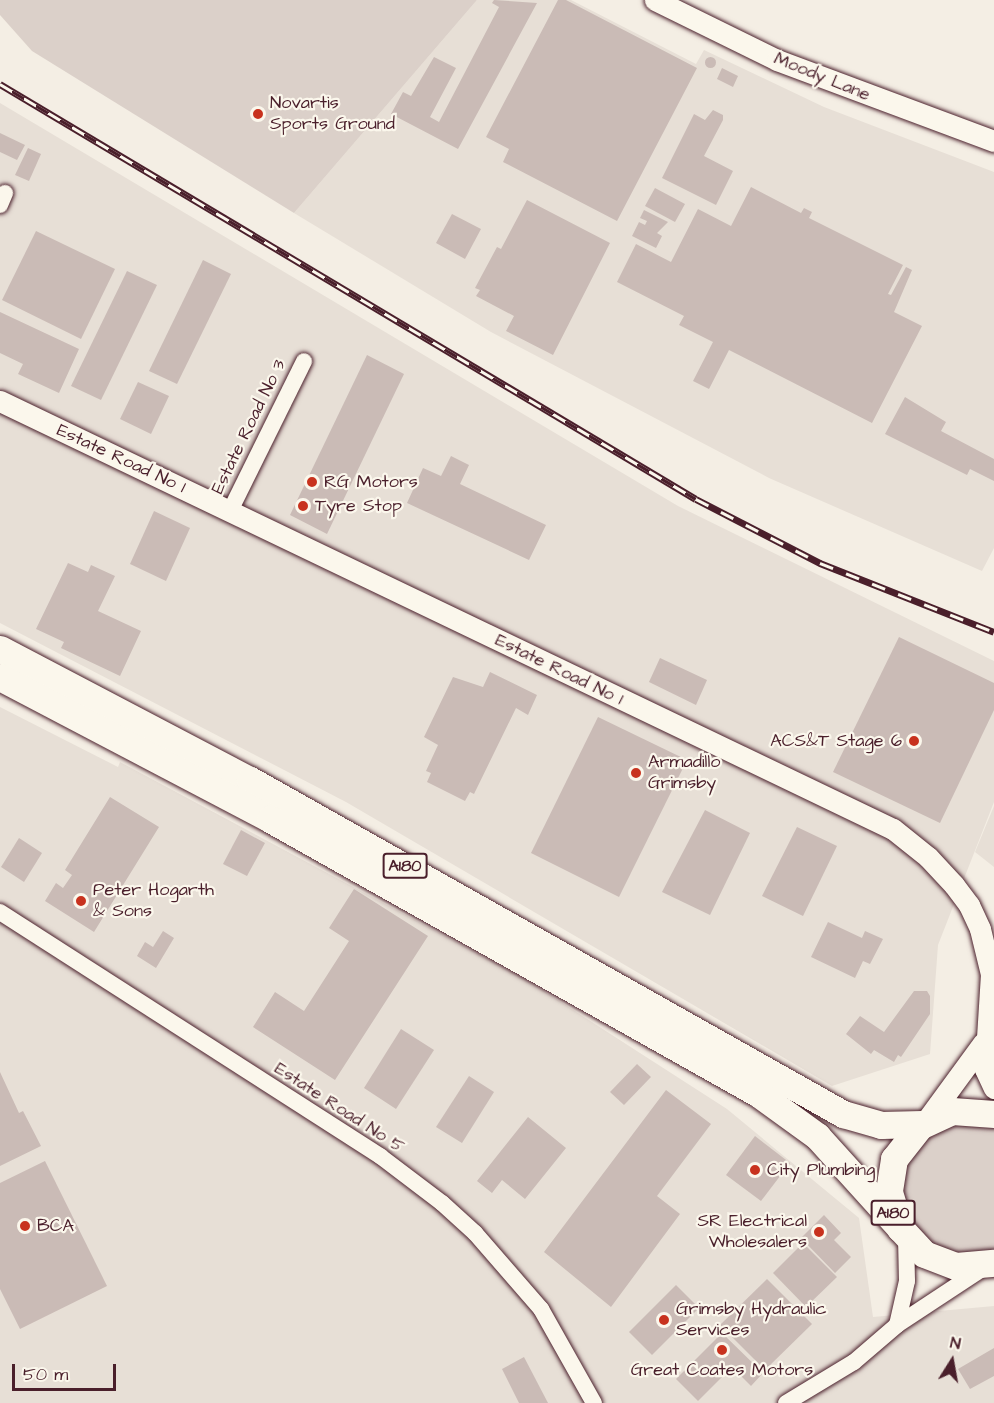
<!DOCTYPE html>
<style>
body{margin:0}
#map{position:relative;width:994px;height:1403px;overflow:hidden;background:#f4eee4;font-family:"Architects Daughter",sans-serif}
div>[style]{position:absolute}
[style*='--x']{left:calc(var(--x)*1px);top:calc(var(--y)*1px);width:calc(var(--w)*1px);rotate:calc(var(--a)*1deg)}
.built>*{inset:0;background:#e7dfd6}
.green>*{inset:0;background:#dbd0c9}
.building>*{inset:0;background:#cabbb6}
.round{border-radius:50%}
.roads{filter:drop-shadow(0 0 2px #4a1f2b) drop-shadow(0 0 2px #4a1f2b)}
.minor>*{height:16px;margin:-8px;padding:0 8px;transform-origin:8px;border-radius:8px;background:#fbf7ec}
.tertiary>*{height:21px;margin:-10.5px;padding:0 10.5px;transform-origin:10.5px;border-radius:10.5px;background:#fbf7ec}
.trunk>*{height:27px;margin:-13.5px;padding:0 13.5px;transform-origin:13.5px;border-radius:13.5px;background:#fbf7ec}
.rail>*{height:7px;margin-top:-3.5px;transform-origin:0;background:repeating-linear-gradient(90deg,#fbf7ec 0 14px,#4a1f2b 0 28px);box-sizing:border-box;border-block:2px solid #4a1f2b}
.dots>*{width:16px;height:16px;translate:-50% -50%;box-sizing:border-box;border:3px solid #fbf7ec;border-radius:50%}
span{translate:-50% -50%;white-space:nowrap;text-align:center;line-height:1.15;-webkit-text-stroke:4.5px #fbf7ec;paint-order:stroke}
.shield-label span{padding:2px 4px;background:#fbf7ec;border:2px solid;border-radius:4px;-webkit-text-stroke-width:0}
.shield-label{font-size:16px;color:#4a1f2b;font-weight:700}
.street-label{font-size:18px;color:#4a1f2b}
.poi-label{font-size:18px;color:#4a1f2b}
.left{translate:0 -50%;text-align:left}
.right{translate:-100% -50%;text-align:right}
.north{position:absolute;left:922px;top:1331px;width:60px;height:60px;-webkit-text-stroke:4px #fbf7ec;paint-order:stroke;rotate:11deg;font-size:16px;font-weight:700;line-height:24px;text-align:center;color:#4a1f2b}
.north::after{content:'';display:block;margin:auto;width:21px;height:27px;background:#4a1f2b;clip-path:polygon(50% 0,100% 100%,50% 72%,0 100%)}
.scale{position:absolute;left:12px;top:1364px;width:104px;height:27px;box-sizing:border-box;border:3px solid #4a1f2b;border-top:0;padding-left:8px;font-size:18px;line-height:21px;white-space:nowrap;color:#4a1f2b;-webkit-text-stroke:4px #fbf7ec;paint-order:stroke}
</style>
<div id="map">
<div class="built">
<i style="clip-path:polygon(477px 0,571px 0,696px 64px,704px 50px,824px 107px,994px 172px,994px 548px,982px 571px,769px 478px,491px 332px,294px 213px)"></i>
<i style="clip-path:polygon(0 103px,678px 506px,994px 661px,994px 802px,938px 945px,930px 1054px,832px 1086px,346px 802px,0 623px)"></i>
<i style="clip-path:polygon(0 707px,118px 767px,120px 762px,525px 979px,727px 1109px,859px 1218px,873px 1317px,994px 1306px,994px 1403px,0 1403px)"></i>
<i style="clip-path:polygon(994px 806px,994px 867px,975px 852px)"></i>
</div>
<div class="green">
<i style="clip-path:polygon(0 0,477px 0,294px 213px,32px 51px,0 15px)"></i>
<i style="clip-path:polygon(943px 1125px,994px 1125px,994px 1251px,945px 1253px,912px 1228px,899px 1187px,913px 1147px)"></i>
</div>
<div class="building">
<i style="clip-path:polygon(494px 0,537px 3px,458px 149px,391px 114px,403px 92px,411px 96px,434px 57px,456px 68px,430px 117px,439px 122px,499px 7px,492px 3px)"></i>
<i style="clip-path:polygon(558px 0,566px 0,697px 68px,617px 221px,503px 162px,509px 149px,486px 137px)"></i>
<i class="round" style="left:704.5px;top:56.5px;width:11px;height:11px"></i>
<i style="clip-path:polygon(722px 68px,738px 76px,733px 87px,717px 79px)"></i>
<i style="clip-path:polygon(713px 110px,723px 115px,723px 120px,704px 156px,733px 171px,716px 205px,662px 178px,694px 114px,705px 120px)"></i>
<i style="clip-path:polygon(0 133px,25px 145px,17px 160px,0 152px)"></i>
<i style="clip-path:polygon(28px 148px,41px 154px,29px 181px,15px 175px)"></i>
<i style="clip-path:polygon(751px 187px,801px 213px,804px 208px,812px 212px,809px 218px,903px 265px,888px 294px,891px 295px,906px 267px,912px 270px,894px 312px,922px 326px,872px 423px,729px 350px,709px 389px,693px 381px,713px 342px,679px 325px,684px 316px,617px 282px,636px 244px,671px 262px,698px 209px,731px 226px)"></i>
<i style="clip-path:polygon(655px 188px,685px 204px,675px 222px,645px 206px)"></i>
<i style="clip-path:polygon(527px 200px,610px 243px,553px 355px,506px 331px,514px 316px,476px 296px,480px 290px,475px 288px,497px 247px,501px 249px)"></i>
<i style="clip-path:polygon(644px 210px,668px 222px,657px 233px,662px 236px,656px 248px,632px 236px,639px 222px,645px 225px,647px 221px,640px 218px)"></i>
<i style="clip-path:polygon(452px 214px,481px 229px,465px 259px,436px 243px)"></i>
<i style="clip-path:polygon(36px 231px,115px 269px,81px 339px,2px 300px)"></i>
<i style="clip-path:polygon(203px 260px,231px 274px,177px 384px,149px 371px)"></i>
<i style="clip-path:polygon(127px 271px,157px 285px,101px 400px,71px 386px)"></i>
<i style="clip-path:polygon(0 312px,79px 349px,59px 393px,18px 374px,23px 364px,0 353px)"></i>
<i style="clip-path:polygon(367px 355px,404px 374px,327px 534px,290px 515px)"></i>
<i style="clip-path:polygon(138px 382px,169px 396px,151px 434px,120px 419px)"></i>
<i style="clip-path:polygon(905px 397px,946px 422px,941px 431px,994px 459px,994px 481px,970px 469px,967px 475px,885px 434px)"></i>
<i style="clip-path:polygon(451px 456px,469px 465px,460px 484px,546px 525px,529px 560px,407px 503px,423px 468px,441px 476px)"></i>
<i style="clip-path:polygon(154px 511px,190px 528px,166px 581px,130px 564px)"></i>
<i style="clip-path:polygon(68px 563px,88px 572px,91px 565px,115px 576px,98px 611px,141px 631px,120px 676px,61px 648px,64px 642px,36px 629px)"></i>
<i style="clip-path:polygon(899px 637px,994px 683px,994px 710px,940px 823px,833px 772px)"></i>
<i style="clip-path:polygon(660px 658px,707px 680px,696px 705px,649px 682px)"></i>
<i style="clip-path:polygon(490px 672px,537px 695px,528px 715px,516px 708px,474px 794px,470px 792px,465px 801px,427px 782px,431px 773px,426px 771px,438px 745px,424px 737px,453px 677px,483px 687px)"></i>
<i style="clip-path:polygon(598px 717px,687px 760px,619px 897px,531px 853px)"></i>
<i style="clip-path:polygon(110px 797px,159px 827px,94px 932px,45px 901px,56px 883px,63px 888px,72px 875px,65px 870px)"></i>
<i style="clip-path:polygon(705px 810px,750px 833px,710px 915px,662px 892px)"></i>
<i style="clip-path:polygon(797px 827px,837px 846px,803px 916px,762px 896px)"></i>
<i style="clip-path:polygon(241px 830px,265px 843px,247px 876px,223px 864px)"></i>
<i style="clip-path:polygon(19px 838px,42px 853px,24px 882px,1px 867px)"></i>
<i style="clip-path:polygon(354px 889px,428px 936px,335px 1080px,253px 1027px,275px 992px,304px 1011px,349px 941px,329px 928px)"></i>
<i style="clip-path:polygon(828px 922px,862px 938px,865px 931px,883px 939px,870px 964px,863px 961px,855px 978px,811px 957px)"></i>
<i style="clip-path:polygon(163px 931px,174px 938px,156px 968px,137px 956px,145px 942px,153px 947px)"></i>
<i style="clip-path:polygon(914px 991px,927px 991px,930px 996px,930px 1014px,901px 1057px,898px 1055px,894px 1062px,874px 1050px,871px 1054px,846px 1034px,860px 1016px,884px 1032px)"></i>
<i style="clip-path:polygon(401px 1029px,434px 1050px,396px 1109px,364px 1088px)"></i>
<i style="clip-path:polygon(637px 1064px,651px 1077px,624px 1105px,610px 1092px)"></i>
<i style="clip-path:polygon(0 1072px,19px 1113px,23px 1111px,41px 1146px,0 1166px)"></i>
<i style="clip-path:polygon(469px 1076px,494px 1092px,462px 1143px,436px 1127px)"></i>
<i style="clip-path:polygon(666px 1090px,711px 1124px,657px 1196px,680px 1214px,611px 1307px,544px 1252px)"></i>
<i style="clip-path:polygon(528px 1117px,566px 1148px,525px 1199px,502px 1180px,492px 1193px,477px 1181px)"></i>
<i style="clip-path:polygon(755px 1136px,790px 1163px,761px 1201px,726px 1175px)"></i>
<i style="clip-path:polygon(45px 1161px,107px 1286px,20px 1329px,0 1289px,0 1183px)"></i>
<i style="clip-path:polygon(824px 1215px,841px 1233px,834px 1240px,851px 1257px,835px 1273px,801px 1238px)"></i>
<i style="clip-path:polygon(803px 1243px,837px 1277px,806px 1307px,773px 1273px)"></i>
<i style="clip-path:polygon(767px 1279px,812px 1324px,765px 1370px,720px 1325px)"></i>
<i style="clip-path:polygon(676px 1285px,699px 1308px,652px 1355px,629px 1332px)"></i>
<i style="clip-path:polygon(722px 1333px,763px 1373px,751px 1386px,732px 1367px,698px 1401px,676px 1379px)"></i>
<i style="clip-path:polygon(994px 1348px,994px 1376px,970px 1389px,958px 1369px)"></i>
<i style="clip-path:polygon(524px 1357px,548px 1403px,519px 1403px,502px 1369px)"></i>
</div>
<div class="roads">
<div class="minor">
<i style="--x:0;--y:205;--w:13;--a:-67"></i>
<i style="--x:230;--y:511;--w:167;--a:-63.7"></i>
<i style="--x:0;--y:912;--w:452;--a:32.7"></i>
<i style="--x:380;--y:1156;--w:78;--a:37.2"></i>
<i style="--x:442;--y:1203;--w:45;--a:42.3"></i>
<i style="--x:475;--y:1233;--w:101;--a:49"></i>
<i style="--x:541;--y:1309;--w:108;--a:60.6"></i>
<i style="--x:897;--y:1325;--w:45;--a:-77.2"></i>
<i style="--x:907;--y:1281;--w:44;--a:-91.3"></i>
<i style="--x:786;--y:1403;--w:79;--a:-31.1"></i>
<i style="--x:854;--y:1362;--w:57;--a:-40.7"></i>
<i style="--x:897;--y:1325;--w:105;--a:-33.4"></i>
</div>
<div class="tertiary">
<i style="--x:655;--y:0;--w:136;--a:26.2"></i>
<i style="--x:777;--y:60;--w:232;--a:20.5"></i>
<i style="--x:0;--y:401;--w:990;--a:25.61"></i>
<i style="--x:893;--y:829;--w:45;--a:38.7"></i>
<i style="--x:928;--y:857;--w:38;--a:47"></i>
<i style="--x:954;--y:885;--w:25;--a:53"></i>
<i style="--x:969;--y:905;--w:26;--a:65"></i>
<i style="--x:980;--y:929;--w:46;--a:76.3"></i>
<i style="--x:991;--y:974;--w:95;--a:93.6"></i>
<i style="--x:985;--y:1069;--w:21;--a:65"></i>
<i style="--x:926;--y:1121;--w:97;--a:-53.8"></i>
</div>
<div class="trunk">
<i style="--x:0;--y:649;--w:282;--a:27.7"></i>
<i style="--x:250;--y:780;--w:681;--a:29.39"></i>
<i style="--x:843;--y:1114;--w:40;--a:16"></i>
<i style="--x:881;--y:1125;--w:41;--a:-1.4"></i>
<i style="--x:0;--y:677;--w:305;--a:27.7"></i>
<i style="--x:270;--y:819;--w:561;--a:29.35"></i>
<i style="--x:759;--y:1094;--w:72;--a:35.9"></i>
<i style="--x:817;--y:1136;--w:124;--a:47.9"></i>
<i style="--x:994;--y:1114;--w:42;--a:-175.9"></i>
<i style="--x:952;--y:1111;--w:35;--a:155"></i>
<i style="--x:920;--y:1126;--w:42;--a:128.2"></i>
<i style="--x:894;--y:1159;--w:33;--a:99"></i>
<i style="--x:889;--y:1192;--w:38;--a:73"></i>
<i style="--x:900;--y:1228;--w:35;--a:47"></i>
<i style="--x:924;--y:1254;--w:34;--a:21"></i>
<i style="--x:956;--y:1266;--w:38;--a:-5"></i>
</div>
</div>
<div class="rail">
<i style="--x:0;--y:84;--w:810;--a:30.81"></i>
<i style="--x:696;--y:499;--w:140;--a:27.3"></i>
<i style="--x:820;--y:563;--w:187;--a:21.6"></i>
</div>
<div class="dots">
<i style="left:258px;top:114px;background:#c8321e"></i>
<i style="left:312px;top:482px;background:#c8321e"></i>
<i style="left:303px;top:506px;background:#c8321e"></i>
<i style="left:914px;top:741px;background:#c8321e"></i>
<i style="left:636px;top:773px;background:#c8321e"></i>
<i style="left:81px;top:901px;background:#c8321e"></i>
<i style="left:755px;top:1170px;background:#c8321e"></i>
<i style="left:25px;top:1226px;background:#c8321e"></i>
<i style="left:819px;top:1232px;background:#c8321e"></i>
<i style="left:664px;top:1320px;background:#c8321e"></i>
<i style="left:722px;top:1350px;background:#c8321e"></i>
</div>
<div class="shield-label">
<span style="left:405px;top:866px">A180</span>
<span style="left:893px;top:1213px">A180</span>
</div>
<div class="street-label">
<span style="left:822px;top:77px;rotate:22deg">Moody Lane</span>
<span style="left:249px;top:427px;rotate:-64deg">Estate Road No 3</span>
<span style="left:121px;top:459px;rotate:25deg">Estate Road No 1</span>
<span style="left:559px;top:670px;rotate:26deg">Estate Road No 1</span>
<span style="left:339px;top:1108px;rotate:33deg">Estate Road No 5</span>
</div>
<div class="poi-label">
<span class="left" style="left:270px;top:114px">Novartis<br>Sports Ground</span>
<span class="left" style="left:324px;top:482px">RG Motors</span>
<span class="left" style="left:315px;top:506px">Tyre Stop</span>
<span class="right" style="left:902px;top:741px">ACS&amp;T Stage 6</span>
<span class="left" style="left:648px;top:773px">Armadillo<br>Grimsby</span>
<span class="left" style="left:93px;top:901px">Peter Hogarth<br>&amp; Sons</span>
<span class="left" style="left:767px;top:1170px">City Plumbing</span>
<span class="right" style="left:807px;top:1232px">SR Electrical<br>Wholesalers</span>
<span class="left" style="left:37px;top:1226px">BCA</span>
<span class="left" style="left:676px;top:1320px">Grimsby Hydraulic<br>Services</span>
<span style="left:722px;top:1370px">Great Coates Motors</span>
</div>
<div class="north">N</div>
<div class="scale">50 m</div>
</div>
